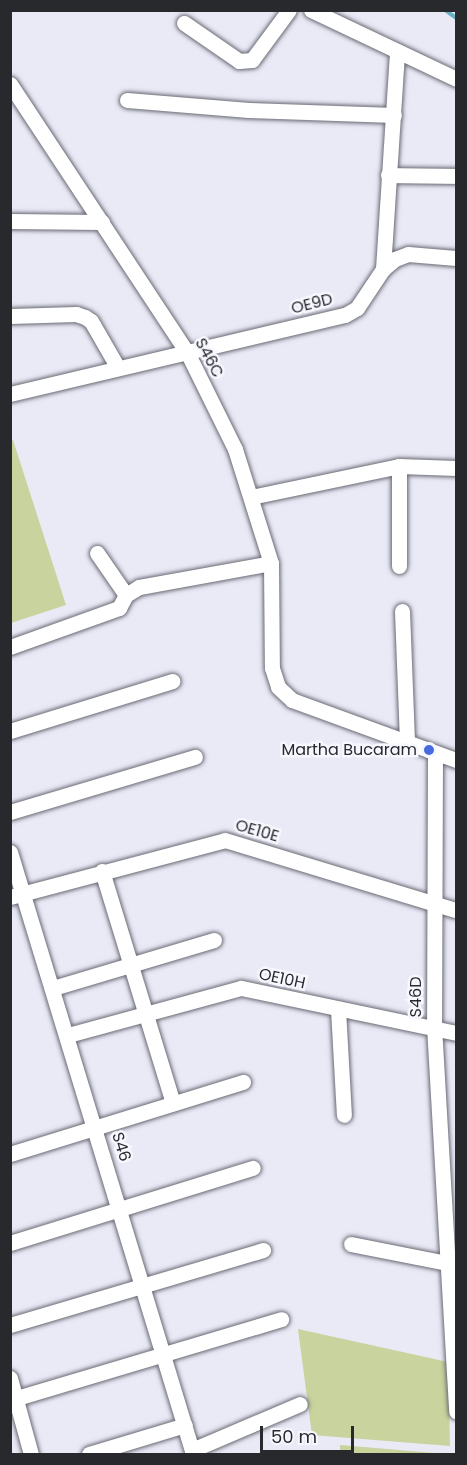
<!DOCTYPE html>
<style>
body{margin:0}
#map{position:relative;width:467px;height:1465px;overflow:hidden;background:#e9eaf6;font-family:Poppins,sans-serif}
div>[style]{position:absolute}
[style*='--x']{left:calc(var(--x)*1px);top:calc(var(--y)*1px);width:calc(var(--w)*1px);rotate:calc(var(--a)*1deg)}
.green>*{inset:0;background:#c9d39d}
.stream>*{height:4px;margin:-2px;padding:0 2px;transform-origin:2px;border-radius:2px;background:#67b0c5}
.roads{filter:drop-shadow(0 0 2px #696a74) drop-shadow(0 0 2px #696a74)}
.street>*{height:15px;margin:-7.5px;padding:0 7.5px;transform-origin:7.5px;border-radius:7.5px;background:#fff}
.dots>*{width:16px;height:16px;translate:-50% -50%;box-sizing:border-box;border:3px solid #f7f7ff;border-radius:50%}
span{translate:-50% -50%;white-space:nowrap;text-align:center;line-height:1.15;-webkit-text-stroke:5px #f7f7ff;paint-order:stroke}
.street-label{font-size:16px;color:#28292d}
.poi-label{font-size:16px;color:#28292d}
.right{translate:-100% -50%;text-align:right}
.frame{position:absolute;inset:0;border:12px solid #28292d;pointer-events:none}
.scale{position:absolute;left:260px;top:1426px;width:94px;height:27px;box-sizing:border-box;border:3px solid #28292d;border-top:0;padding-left:8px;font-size:18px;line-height:21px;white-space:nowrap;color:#28292d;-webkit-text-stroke:4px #f7f7ff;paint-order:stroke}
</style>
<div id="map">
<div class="green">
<i style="clip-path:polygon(13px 440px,66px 605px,11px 623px,10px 441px)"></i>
<i style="clip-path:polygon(298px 1329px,448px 1362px,450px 1446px,312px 1435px)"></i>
<i style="clip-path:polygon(340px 1445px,446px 1454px,340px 1454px)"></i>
</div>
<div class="stream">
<i style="--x:445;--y:10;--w:14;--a:36"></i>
</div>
<div class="roads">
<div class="street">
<i style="--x:311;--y:10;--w:161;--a:25.4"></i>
<i style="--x:184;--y:23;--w:67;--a:34.6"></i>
<i style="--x:239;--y:61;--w:13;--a:-4"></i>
<i style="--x:252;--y:60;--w:62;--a:-53.5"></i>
<i style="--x:10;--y:84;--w:323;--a:56.6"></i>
<i style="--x:188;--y:354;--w:106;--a:63.7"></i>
<i style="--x:235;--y:449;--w:120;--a:72.5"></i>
<i style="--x:271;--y:563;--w:105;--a:89.5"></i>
<i style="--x:272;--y:668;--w:20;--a:72"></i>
<i style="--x:278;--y:687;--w:19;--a:43"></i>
<i style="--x:292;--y:700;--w:175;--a:20.1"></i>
<i style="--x:127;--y:100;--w:122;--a:4.7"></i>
<i style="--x:249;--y:110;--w:145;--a:2"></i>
<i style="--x:388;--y:175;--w:68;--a:0.8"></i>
<i style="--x:10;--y:221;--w:92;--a:0.6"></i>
<i style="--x:383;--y:269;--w:218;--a:-86.3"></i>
<i style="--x:10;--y:316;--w:66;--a:-1.7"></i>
<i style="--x:76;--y:314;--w:9;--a:18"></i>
<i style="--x:85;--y:317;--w:7;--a:34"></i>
<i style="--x:91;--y:321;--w:54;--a:60.1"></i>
<i style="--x:10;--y:394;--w:344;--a:-13.3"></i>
<i style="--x:345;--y:315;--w:14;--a:-30"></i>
<i style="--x:357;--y:308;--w:47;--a:-56.3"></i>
<i style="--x:383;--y:269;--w:16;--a:-40"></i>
<i style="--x:395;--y:259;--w:14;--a:-21"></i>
<i style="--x:408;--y:254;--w:48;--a:4.8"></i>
<i style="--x:251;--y:497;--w:151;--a:-11.8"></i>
<i style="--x:399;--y:466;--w:57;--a:2"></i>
<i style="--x:97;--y:553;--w:51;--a:55.4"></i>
<i style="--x:399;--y:566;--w:100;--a:-90"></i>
<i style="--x:402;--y:611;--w:131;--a:87.8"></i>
<i style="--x:10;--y:647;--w:116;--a:-19.7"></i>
<i style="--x:119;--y:608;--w:15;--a:-62"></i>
<i style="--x:126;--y:595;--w:15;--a:-32"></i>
<i style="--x:139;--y:587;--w:134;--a:-10.3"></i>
<i style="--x:10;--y:731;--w:170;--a:-17.1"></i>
<i style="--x:435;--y:753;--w:273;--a:90.2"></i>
<i style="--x:434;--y:1026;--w:386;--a:86.7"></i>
<i style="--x:10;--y:812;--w:193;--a:-16.6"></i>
<i style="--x:10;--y:852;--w:629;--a:73.09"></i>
<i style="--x:102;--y:871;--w:243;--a:73"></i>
<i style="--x:10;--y:897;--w:222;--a:-14.8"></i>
<i style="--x:225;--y:840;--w:241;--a:16.9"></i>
<i style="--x:53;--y:988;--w:168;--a:-16.6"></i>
<i style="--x:338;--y:1009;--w:106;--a:86.8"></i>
<i style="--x:68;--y:1035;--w:179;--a:-15.2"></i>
<i style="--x:241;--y:988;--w:220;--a:11.8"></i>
<i style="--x:10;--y:1154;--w:244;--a:-17.2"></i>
<i style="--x:10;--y:1243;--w:254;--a:-17.2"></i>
<i style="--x:351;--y:1244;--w:98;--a:11.2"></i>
<i style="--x:10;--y:1325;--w:264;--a:-16.5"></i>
<i style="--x:10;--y:1378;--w:79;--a:74.6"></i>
<i style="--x:10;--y:1400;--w:283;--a:-16.6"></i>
<i style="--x:192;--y:1450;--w:117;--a:-23.1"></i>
<i style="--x:89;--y:1454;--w:100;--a:-16.8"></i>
</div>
</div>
<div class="dots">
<i style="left:429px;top:750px;background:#466bde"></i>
</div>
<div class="street-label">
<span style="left:312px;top:304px;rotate:-14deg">OE9D</span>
<span style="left:209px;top:358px;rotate:62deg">S46C</span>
<span style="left:257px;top:831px;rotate:16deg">OE10E</span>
<span style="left:282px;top:979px;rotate:12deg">OE10H</span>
<span style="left:416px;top:997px;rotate:-90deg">S46D</span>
<span style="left:121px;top:1147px;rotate:73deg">S46</span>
</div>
<div class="poi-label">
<span class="right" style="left:417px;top:750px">Martha Bucaram</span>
</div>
<div class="frame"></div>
<div class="scale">50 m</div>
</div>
